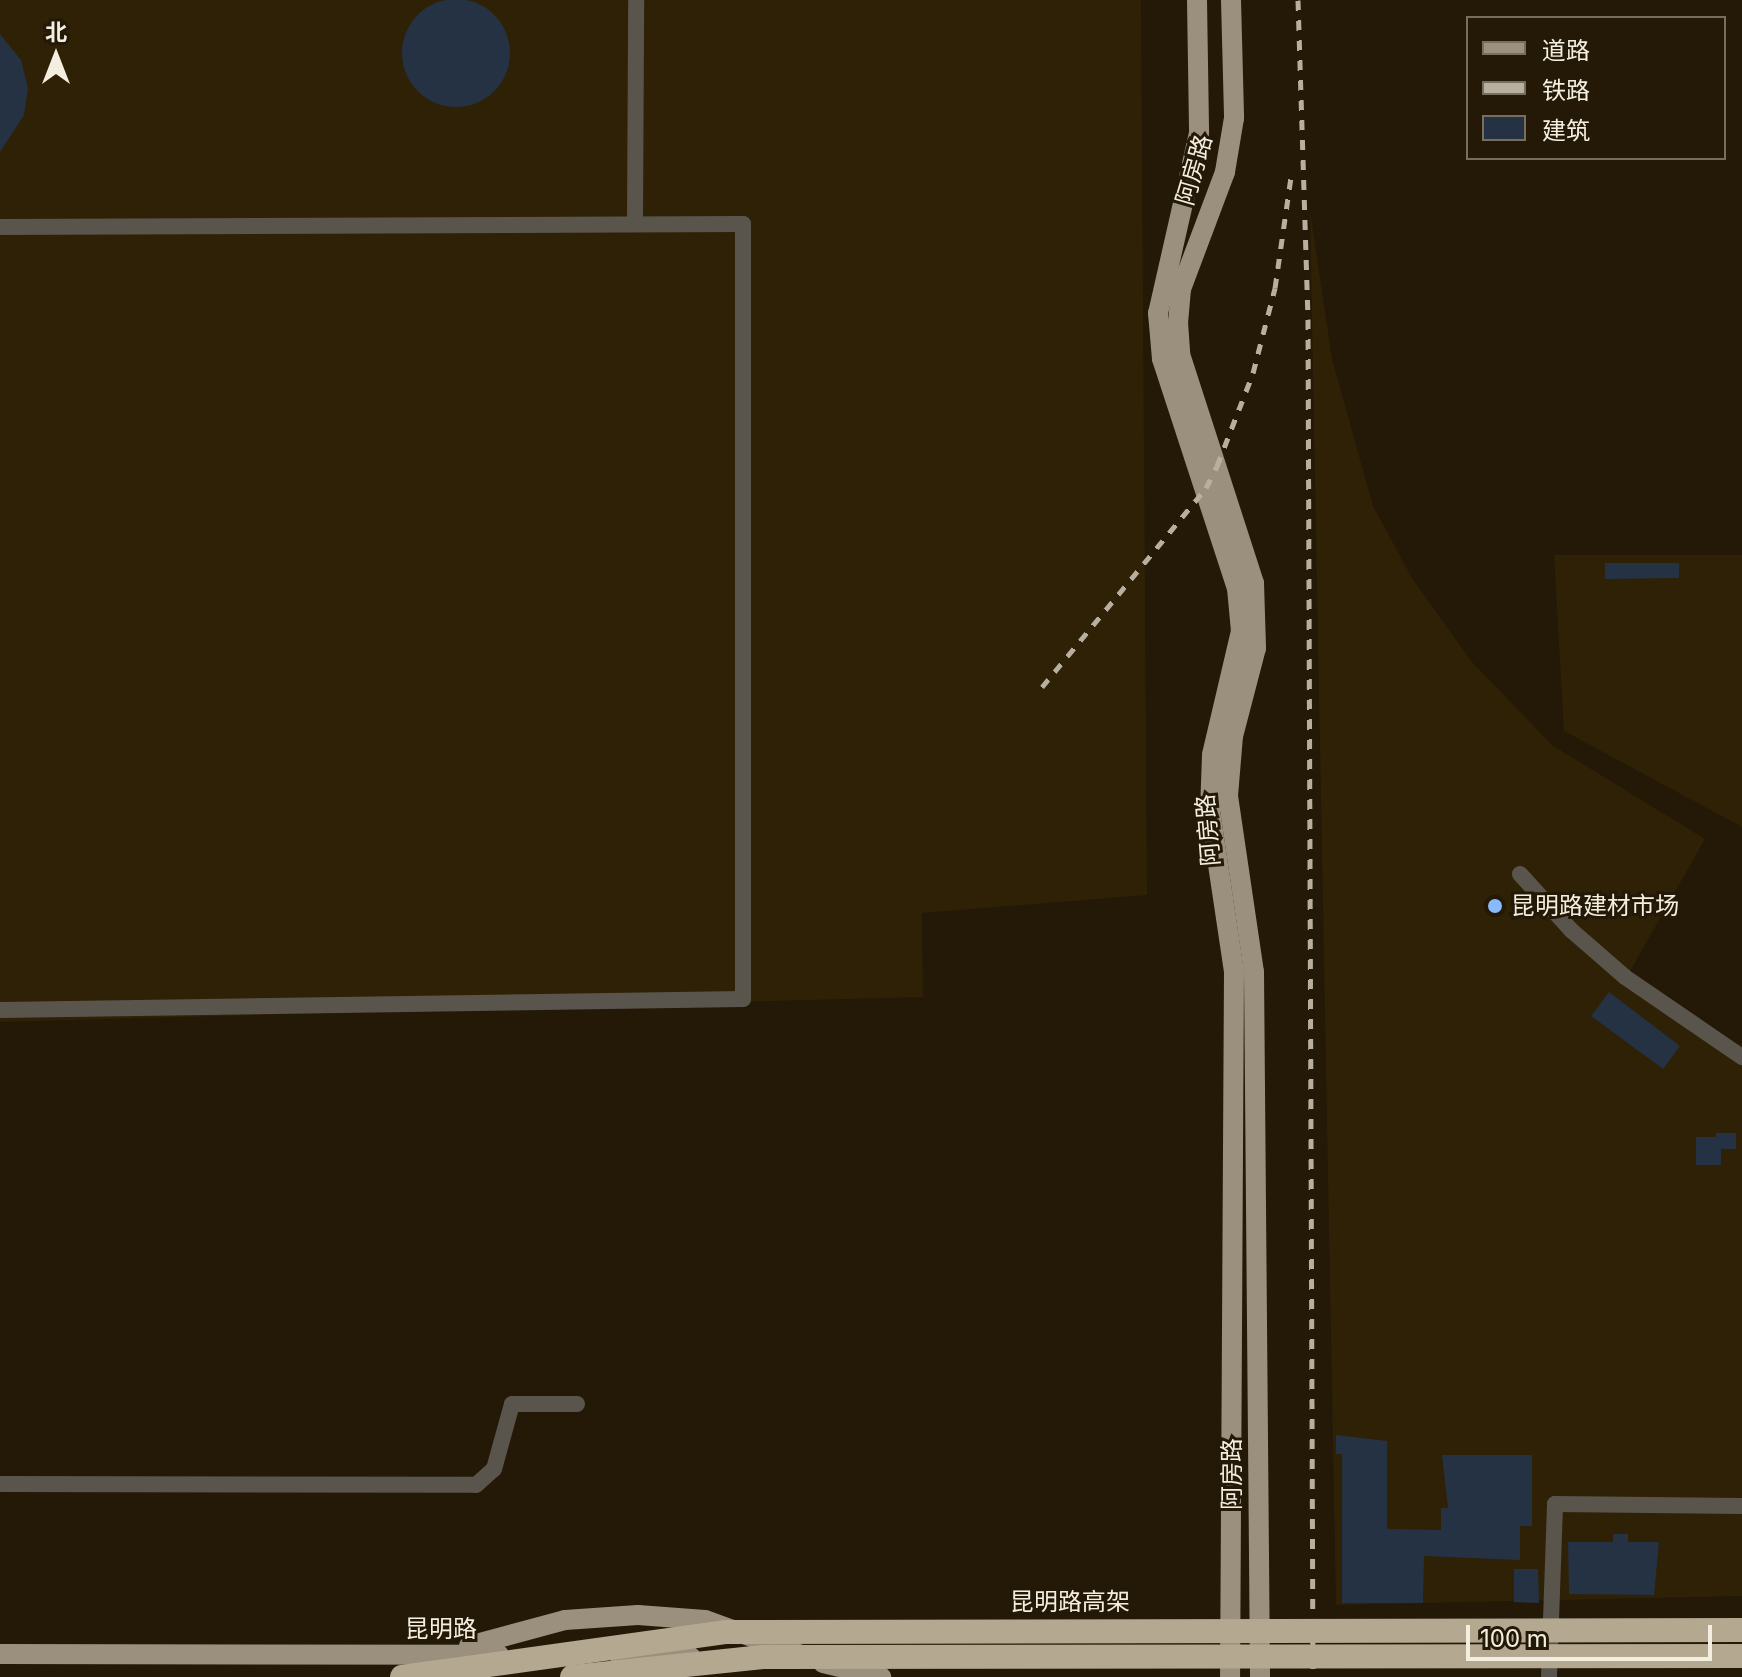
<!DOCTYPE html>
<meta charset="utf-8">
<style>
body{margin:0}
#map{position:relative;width:1742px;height:1677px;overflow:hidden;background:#231906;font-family:Inter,"Noto Sans SC",sans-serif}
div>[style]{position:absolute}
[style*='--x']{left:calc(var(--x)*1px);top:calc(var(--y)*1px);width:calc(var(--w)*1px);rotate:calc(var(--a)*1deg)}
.built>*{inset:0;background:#2e2105}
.building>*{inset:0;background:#253244}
.round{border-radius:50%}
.minor>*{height:16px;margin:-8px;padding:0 8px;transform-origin:8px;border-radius:8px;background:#5a554c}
.major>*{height:20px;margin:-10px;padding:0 10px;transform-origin:10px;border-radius:10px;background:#9b907d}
.rail>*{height:5px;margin-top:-2.5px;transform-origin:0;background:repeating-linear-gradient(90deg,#b7b0a1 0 10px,transparent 0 20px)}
.highway-bridge>*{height:24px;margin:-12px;padding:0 12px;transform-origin:12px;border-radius:12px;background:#b4a891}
.dots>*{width:22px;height:22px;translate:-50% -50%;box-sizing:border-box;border:4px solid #231906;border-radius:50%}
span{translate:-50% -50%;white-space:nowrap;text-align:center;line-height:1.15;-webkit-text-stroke:6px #231906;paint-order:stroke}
.street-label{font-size:24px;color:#f4eee1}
.poi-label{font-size:24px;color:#f4eee1}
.left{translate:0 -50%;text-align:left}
.legend{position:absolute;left:1466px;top:16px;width:260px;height:144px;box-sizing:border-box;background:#231906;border:2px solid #776e5e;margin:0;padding:10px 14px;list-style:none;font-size:24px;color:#f4eee1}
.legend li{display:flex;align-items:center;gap:16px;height:40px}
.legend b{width:40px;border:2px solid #776e5e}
.north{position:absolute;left:16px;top:16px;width:80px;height:80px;-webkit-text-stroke:6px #231906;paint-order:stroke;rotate:0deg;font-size:22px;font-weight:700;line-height:32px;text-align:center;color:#f4eee1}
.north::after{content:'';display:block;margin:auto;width:28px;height:36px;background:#f4eee1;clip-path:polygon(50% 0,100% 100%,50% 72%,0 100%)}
.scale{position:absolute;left:1466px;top:1625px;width:246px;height:36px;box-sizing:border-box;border:4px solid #f4eee1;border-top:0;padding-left:10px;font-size:24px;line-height:28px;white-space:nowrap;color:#f4eee1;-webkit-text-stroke:6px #231906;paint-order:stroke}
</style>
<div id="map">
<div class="built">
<i style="clip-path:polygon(0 0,1141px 0,1147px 895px,922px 913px,923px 997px,0 1022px)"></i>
<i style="clip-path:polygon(1310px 211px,1332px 359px,1373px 506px,1412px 578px,1472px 662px,1552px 745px,1705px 839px,1629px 973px,1725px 1039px,1742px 1045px,1742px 1596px,1336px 1605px)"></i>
<i style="clip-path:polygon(1554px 555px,1742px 555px,1742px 827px,1564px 731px)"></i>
</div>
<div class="building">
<i class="round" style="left:402px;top:-1px;width:108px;height:108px"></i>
<i style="clip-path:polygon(0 34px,21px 60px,28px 88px,24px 115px,0 152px)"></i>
<i style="clip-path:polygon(1605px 563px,1679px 563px,1679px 578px,1605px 579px)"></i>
<i style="clip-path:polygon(1609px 992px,1680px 1046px,1663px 1069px,1591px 1016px)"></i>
<i style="clip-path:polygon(1716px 1133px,1736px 1133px,1736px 1149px,1721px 1149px,1721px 1165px,1696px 1165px,1696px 1137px,1716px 1137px)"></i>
<i style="clip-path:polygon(1336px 1435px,1387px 1441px,1387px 1529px,1441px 1530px,1441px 1508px,1448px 1508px,1442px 1455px,1532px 1455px,1532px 1526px,1520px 1526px,1520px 1560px,1424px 1556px,1423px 1603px,1342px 1603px,1342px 1454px,1336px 1454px)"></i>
<i style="clip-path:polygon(1613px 1534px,1628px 1534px,1628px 1542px,1659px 1542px,1654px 1595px,1569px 1594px,1568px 1542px,1613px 1542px)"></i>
<i style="clip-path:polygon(1514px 1569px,1538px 1569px,1539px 1603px,1514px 1602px)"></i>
</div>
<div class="minor">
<i style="--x:635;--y:224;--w:224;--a:-89.7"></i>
<i style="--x:0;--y:227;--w:743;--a:-0.23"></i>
<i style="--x:743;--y:224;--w:775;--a:90"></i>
<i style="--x:743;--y:999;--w:743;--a:179.15"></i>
<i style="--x:1520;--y:874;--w:76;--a:47.7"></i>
<i style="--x:1571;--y:930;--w:72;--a:41"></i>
<i style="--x:1625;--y:977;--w:142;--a:34.4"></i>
<i style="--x:0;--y:1484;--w:476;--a:0.1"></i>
<i style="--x:476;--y:1485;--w:24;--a:-42"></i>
<i style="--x:494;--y:1469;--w:67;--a:-74.5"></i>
<i style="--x:512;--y:1404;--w:65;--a:0"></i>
<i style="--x:1549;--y:1677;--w:173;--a:-88"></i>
<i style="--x:1555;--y:1504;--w:187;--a:0.6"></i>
</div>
<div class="major">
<i style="--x:1197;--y:0;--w:133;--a:89.1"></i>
<i style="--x:1199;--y:133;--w:185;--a:102.8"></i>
<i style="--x:1158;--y:313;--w:46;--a:85"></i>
<i style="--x:1162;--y:359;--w:241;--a:71.9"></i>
<i style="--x:1237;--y:588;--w:43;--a:84.7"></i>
<i style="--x:1241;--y:631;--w:127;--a:103.2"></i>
<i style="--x:1212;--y:755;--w:56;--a:92"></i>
<i style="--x:1210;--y:811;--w:162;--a:81.5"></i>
<i style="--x:1234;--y:971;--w:706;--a:90.32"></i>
<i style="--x:1231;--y:0;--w:118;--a:88.5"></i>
<i style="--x:1234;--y:118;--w:55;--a:99.5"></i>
<i style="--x:1225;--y:172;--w:125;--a:110.6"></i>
<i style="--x:1181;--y:289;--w:33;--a:95"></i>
<i style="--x:1178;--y:322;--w:32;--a:86"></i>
<i style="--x:1180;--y:354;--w:241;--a:72.1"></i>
<i style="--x:1254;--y:583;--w:65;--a:88.2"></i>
<i style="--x:1256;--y:648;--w:91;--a:104.6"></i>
<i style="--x:1233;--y:736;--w:60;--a:94.8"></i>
<i style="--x:1228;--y:796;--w:178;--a:81.6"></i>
<i style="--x:1254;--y:972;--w:705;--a:89.51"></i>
<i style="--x:469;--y:1646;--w:99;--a:-15.2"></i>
<i style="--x:565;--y:1620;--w:73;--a:-3.9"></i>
<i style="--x:638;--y:1615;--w:67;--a:4.3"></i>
<i style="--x:705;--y:1620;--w:100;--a:19.9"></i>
<i style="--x:0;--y:1654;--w:499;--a:0.1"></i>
<i style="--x:619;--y:1655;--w:72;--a:1.6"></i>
<i style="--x:823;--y:1663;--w:60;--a:13.6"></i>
</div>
<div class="rail">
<i style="--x:1298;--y:0;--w:319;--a:88.2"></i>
<i style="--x:1308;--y:319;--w:1358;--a:89.79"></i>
<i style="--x:1042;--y:687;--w:258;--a:-50.5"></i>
<i style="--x:1206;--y:488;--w:25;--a:-63"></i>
<i style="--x:1217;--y:466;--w:100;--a:-68.8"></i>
<i style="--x:1253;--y:373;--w:88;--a:-75.5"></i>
<i style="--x:1275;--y:288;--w:119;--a:-81.8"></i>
</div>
<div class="highway-bridge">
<i style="--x:402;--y:1677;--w:326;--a:-7.9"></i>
<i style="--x:725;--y:1632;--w:1017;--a:-0.11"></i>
<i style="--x:572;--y:1677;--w:192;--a:-6"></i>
<i style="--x:763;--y:1657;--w:979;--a:-0.06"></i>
</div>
<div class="dots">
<i style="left:1495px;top:906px;background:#88bafc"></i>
</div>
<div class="street-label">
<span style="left:1194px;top:170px;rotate:-74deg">阿房路</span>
<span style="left:1208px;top:830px;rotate:-95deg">阿房路</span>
<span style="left:1232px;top:1474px;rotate:-90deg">阿房路</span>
<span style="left:1070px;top:1602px">昆明路高架</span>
<span style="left:441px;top:1629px">昆明路</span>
</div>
<div class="poi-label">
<span class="left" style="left:1511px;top:906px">昆明路建材市场</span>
</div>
<ul class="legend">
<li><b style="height:10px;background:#9b907d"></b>道路</li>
<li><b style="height:10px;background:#b7b0a1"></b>铁路</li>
<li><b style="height:22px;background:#253244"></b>建筑</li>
</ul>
<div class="north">北</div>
<div class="scale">100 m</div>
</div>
